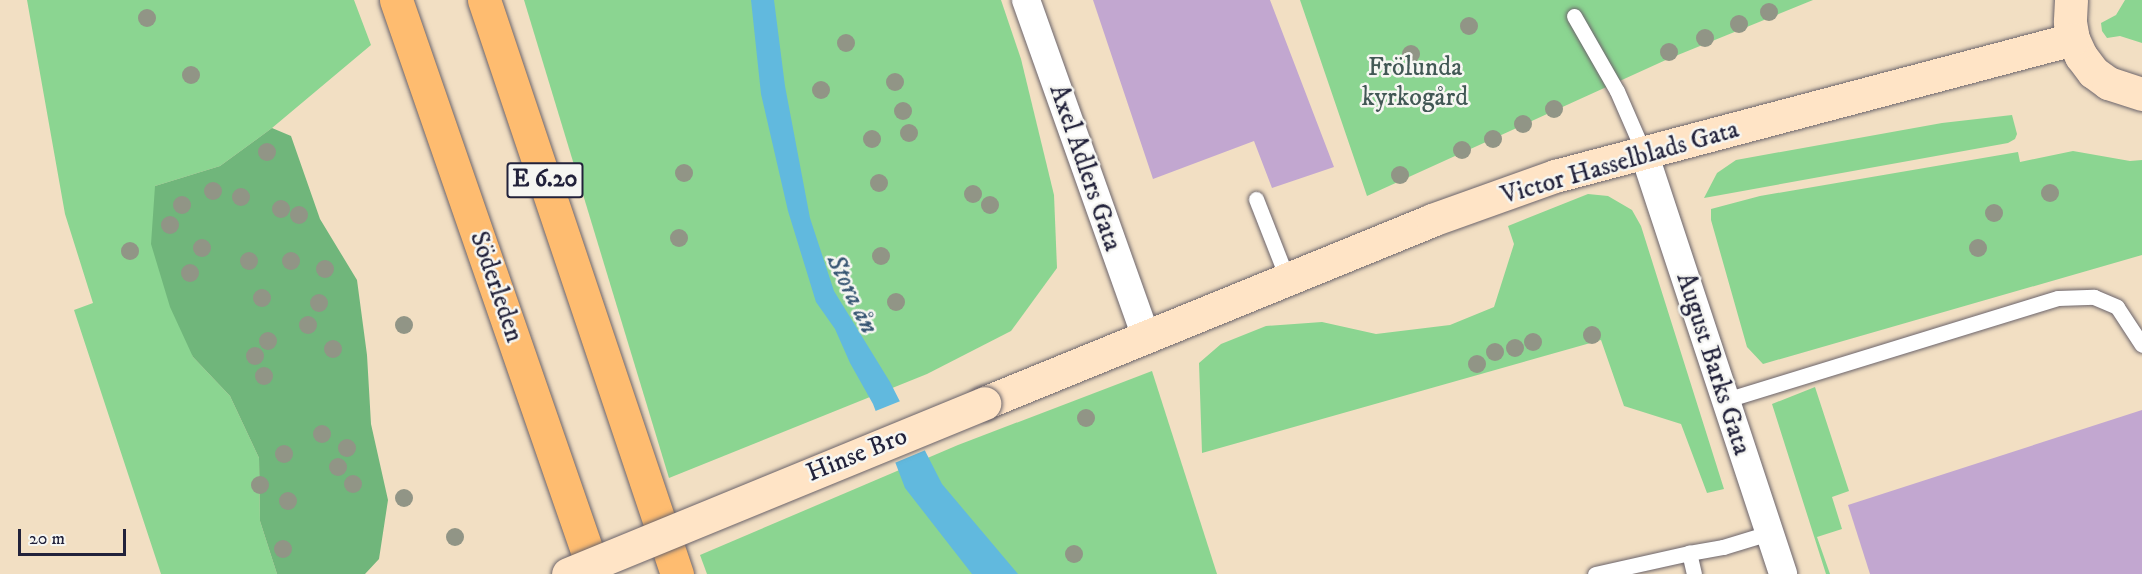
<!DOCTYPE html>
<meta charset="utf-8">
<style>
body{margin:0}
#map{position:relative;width:2142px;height:574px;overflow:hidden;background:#f2dfc3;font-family:"IM FELL DW Pica",serif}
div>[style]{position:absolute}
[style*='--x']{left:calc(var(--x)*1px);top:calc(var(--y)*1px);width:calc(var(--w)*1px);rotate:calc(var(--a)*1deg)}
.green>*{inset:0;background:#8bd591}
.forest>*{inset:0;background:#70b67b}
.water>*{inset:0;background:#61b9de}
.pier>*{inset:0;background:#f2dfc3}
.building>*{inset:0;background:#c2a7d0}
.roads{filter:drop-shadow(0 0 2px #6b646b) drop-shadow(0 0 2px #6b646b)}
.lane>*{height:15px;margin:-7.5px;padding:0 7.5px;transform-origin:7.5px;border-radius:7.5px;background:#fff}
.street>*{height:28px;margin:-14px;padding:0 14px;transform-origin:14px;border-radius:14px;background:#fff}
.secondary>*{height:33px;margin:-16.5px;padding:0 16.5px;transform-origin:16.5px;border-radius:16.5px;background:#ffe4c6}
.highway>*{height:33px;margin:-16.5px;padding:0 16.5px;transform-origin:16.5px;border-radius:16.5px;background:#febc70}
.bridges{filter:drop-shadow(0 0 2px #6b646b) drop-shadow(0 0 2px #6b646b)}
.secondary-bridge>*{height:33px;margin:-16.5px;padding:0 16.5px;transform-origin:16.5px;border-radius:16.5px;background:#ffe4c6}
.trees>*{width:18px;height:18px;margin:-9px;border-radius:50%;background:#919586}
span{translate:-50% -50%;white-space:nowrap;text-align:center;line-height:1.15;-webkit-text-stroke:5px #f6f6f2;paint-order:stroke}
.shield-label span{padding:2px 4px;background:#f6f6f2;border:2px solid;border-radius:4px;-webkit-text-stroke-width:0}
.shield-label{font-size:24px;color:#22223b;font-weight:700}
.park-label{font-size:26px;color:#425855}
.street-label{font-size:26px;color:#22223b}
.water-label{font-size:27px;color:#385774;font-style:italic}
.scale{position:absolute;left:18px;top:529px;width:108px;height:27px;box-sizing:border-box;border:3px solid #22223b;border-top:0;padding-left:8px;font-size:18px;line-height:21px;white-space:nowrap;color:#22223b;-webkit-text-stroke:4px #f6f6f2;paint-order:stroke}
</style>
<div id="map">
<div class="green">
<i style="clip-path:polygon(27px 0,354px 0,371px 45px,272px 128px,220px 166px,155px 186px,193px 357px,230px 396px,259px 458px,260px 521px,277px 574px,161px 574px,74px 310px,93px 303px,65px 214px)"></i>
<i style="clip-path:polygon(524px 0,1001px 0,1021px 59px,1054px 195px,1057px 268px,1011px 331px,927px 374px,669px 478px)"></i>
<i style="clip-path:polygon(1300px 0,1813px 0,1668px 59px,1367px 196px)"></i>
<i style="clip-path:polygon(2125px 0,2142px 0,2142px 43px,2120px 36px,2107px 38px,2102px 31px,2101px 23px,2116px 15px)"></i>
<i style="clip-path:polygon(2012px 115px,2017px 134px,2015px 139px,2008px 143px,1704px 198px,1717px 173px,1736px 160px,1942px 123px)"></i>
<i style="clip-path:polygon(2073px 151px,2130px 161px,2142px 160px,2142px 255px,1763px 364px,1747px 347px,1711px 220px,1711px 209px,1760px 196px,2018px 152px,2020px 162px)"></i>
<i style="clip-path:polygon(1588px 194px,1608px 196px,1632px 210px,1641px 226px,1724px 489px,1707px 493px,1681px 424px,1624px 406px,1601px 340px,1202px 453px,1199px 363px,1221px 344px,1266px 326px,1322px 322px,1376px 334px,1450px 325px,1494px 307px,1514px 244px,1508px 226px)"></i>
<i style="clip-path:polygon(1152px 371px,1217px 574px,707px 574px,700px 555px,958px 445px)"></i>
<i style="clip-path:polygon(1815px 387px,1849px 491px,1832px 497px,1842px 529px,1817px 537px,1830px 574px,1826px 574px,1772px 404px)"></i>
</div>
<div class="forest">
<i style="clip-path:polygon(272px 128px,291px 136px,320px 219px,357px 280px,367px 355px,371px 424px,388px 500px,379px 559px,365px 574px,277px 574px,260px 521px,259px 458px,230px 396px,193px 357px,170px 307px,151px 244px,155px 186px,220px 166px)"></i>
</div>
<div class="water">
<i style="clip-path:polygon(751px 0,774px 0,785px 86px,810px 218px,834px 291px,890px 382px,942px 484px,1018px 574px,972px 574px,905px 488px,873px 404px,850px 363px,835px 329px,816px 302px,788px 211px,761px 94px)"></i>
</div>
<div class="pier">
<i style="clip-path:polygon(903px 400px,928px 449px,892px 464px,873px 412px)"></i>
</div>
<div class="building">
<i style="clip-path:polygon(1093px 0,1270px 0,1334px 167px,1272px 188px,1254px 141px,1153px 179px)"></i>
<i style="clip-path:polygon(2142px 410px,2142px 574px,1870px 574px,1848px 505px)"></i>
</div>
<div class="roads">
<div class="lane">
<i style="--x:1574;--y:16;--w:86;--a:60.2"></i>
<i style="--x:1617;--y:91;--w:68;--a:66.5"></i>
<i style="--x:1256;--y:199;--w:85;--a:68.6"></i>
<i style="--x:1726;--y:400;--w:347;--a:-17.1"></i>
<i style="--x:2058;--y:298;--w:36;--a:-2"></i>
<i style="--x:2094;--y:297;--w:25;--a:23"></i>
<i style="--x:2117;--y:307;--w:45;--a:56.7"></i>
<i style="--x:1595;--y:574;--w:96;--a:-12.6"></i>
<i style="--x:1694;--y:574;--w:22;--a:-103"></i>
<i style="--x:1689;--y:553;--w:35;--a:-10"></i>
<i style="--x:1723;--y:547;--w:48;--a:-16.9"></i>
</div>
<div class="street">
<i style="--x:1026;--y:0;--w:356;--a:70.4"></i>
<i style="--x:1644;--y:153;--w:443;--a:71.7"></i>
</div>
<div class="secondary">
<i style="--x:2071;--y:0;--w:22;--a:93"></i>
<i style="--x:2070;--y:22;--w:17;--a:80"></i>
<i style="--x:2073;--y:39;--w:19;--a:65"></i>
<i style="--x:2081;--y:56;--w:20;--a:53"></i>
<i style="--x:2093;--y:72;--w:19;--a:36"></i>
<i style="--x:2108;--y:83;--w:36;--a:18"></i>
<i style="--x:984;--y:403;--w:484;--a:-22.2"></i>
<i style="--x:1432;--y:220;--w:131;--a:-19.7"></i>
<i style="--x:1555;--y:176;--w:536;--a:-14.81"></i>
</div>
<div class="highway">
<i style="--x:396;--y:0;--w:608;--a:70.88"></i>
<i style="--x:484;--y:0;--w:606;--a:71.42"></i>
</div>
</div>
<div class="bridges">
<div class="secondary-bridge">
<i style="--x:568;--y:574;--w:450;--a:-22.3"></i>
</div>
</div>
<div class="trees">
<i style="left:1769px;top:12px"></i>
<i style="left:147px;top:18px"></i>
<i style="left:1739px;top:24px"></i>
<i style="left:1469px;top:26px"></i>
<i style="left:1705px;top:38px"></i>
<i style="left:846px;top:43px"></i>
<i style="left:1669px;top:52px"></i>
<i style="left:1411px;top:54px"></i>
<i style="left:191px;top:75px"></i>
<i style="left:895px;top:82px"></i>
<i style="left:821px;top:90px"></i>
<i style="left:1554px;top:109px"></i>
<i style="left:903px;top:111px"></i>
<i style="left:1523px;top:124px"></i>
<i style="left:909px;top:133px"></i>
<i style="left:872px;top:139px"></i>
<i style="left:1493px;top:139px"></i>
<i style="left:1462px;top:150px"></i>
<i style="left:267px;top:152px"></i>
<i style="left:684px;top:173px"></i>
<i style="left:1400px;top:175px"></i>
<i style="left:879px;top:183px"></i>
<i style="left:213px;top:191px"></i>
<i style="left:2050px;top:193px"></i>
<i style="left:973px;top:194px"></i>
<i style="left:241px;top:197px"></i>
<i style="left:182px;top:205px"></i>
<i style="left:990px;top:205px"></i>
<i style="left:281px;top:209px"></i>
<i style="left:1994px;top:213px"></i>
<i style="left:299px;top:215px"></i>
<i style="left:170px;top:225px"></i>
<i style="left:679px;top:238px"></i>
<i style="left:202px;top:248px"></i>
<i style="left:1978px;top:248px"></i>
<i style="left:130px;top:251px"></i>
<i style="left:881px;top:256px"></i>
<i style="left:249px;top:261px"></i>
<i style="left:291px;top:261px"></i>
<i style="left:325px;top:269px"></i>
<i style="left:190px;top:273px"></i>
<i style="left:262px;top:298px"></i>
<i style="left:896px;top:302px"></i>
<i style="left:319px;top:303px"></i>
<i style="left:308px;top:325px"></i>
<i style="left:404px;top:325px"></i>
<i style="left:1592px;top:335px"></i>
<i style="left:268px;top:341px"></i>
<i style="left:1533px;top:342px"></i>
<i style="left:1515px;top:348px"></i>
<i style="left:333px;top:349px"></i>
<i style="left:1495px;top:352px"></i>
<i style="left:255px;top:356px"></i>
<i style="left:1477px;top:364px"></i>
<i style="left:264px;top:376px"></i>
<i style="left:1086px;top:418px"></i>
<i style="left:322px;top:434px"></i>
<i style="left:347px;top:448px"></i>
<i style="left:284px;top:454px"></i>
<i style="left:338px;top:467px"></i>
<i style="left:353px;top:484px"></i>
<i style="left:260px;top:485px"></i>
<i style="left:404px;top:498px"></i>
<i style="left:288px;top:501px"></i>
<i style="left:455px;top:537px"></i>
<i style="left:283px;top:549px"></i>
<i style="left:1074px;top:554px"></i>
</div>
<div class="shield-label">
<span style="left:545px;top:180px">E 6.20</span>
</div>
<div class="park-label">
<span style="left:1415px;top:83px">Frölunda<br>kyrkogård</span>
</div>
<div class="street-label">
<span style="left:1620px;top:163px;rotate:-16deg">Victor Hasselblads Gata</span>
<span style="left:1085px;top:168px;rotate:71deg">Axel Adlers Gata</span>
<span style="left:496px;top:287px;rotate:71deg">Söderleden</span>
<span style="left:1713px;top:364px;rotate:72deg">August Barks Gata</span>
<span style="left:857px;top:455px;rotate:-22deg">Hinse Bro</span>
</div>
<div class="water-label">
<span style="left:852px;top:294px;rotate:64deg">Stora ån</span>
</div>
<div class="scale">20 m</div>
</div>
